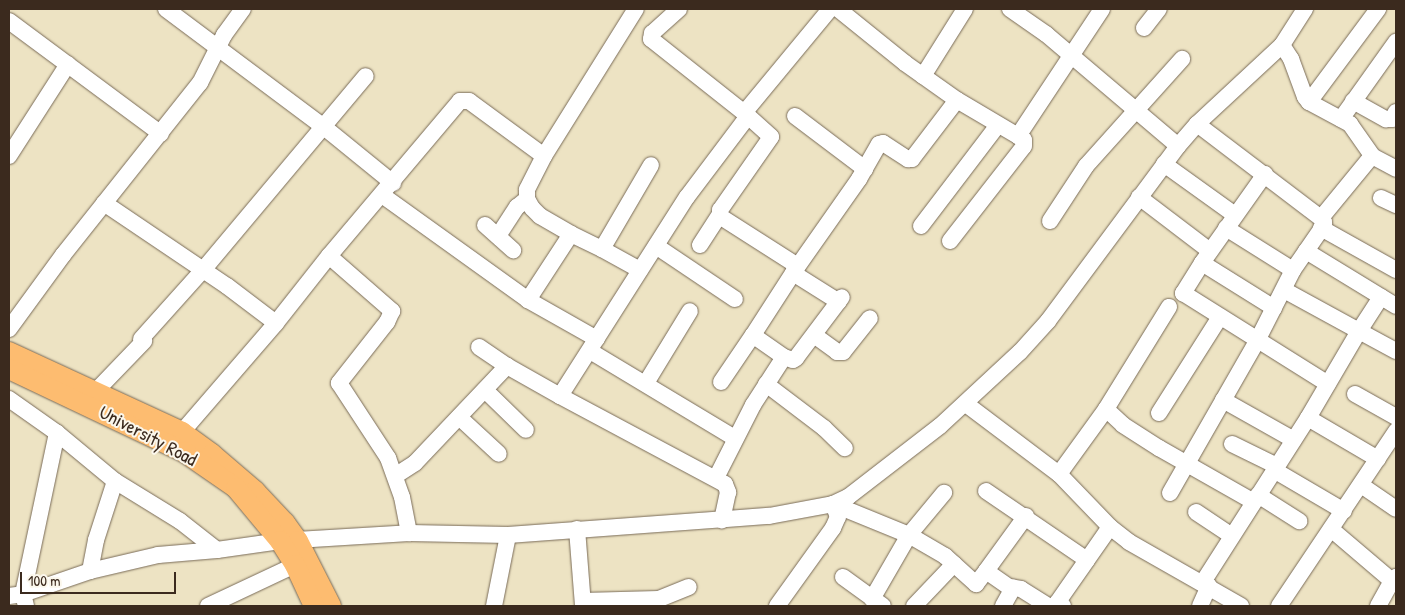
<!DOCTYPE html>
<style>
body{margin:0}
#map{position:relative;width:1405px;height:615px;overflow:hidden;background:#ede3c3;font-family:"Patrick Hand",sans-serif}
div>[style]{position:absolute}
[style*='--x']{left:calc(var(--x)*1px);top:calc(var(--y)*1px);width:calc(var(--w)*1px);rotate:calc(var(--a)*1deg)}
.roads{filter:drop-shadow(0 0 1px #796b58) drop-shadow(0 0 1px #796b58)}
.minor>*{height:16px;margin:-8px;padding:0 8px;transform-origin:8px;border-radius:8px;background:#fff}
.major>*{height:20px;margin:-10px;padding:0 10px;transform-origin:10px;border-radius:10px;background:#fdbc70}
span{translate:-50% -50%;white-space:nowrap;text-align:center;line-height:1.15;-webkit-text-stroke:4px #fbf7ec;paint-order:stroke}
.street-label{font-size:19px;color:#3b2a1e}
.frame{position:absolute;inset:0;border:10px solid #3b2a1e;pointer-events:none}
.scale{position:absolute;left:20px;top:572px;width:156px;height:22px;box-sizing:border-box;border:2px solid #3b2a1e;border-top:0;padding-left:6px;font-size:15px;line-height:18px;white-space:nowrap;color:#3b2a1e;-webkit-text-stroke:4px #fbf7ec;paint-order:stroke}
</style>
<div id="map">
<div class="roads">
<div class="minor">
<i style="--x:166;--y:9;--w:197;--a:36.8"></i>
<i style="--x:324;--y:127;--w:89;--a:39.1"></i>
<i style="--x:679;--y:9;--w:36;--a:138"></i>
<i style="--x:652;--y:33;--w:6;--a:99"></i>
<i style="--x:651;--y:39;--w:124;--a:38.4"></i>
<i style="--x:1010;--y:9;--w:44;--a:34.8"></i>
<i style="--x:1046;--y:34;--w:173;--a:40.3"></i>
<i style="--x:9;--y:21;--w:189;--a:36.6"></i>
<i style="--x:1144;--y:28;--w:24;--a:-52"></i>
<i style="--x:1282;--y:45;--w:17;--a:57"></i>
<i style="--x:1291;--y:59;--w:40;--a:69.8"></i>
<i style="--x:1305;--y:97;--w:6;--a:51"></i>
<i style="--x:1309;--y:102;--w:47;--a:28.2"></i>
<i style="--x:1350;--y:124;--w:39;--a:55"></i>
<i style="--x:1372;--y:156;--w:27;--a:28"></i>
<i style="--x:923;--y:76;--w:79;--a:-57.9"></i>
<i style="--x:957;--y:100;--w:71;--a:30.5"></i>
<i style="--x:1018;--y:136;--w:152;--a:-56.5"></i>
<i style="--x:1353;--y:101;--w:38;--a:29"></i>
<i style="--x:1386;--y:119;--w:6;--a:0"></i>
<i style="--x:1392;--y:119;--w:8;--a:-60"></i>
<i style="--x:1309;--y:102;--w:116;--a:-53.4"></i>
<i style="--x:744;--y:113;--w:135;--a:-50.4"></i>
<i style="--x:795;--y:116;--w:88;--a:37.1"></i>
<i style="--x:1341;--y:119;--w:95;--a:-54.5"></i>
<i style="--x:1197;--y:124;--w:156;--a:37.2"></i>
<i style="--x:9;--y:156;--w:109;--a:-57.3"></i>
<i style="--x:544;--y:156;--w:173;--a:-58"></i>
<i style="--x:1164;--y:164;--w:87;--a:35.7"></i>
<i style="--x:1265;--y:174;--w:109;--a:125.3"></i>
<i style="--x:1202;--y:263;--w:85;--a:32"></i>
<i style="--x:382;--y:195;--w:180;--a:35.7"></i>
<i style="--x:1139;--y:197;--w:89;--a:37.3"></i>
<i style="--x:1381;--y:198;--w:17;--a:25"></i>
<i style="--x:104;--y:203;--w:148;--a:34"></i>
<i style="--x:227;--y:286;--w:61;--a:37.1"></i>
<i style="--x:1050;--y:221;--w:66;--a:-56.8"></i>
<i style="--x:1086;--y:166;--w:144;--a:-48.1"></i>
<i style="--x:485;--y:225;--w:38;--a:42"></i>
<i style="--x:921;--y:226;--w:127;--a:-52.7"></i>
<i style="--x:1226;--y:228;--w:79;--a:32.1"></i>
<i style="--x:1321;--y:228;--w:86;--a:29.2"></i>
<i style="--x:571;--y:234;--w:79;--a:123.1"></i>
<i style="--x:528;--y:300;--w:79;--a:29.5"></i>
<i style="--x:498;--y:236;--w:35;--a:-57"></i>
<i style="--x:517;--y:207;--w:13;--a:-39"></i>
<i style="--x:950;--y:241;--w:120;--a:-52.1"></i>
<i style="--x:1024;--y:146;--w:6;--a:-90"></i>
<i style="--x:1024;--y:140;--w:7;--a:-146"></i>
<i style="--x:700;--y:245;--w:37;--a:-57"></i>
<i style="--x:656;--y:246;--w:95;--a:33.9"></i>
<i style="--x:1306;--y:251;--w:105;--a:31.4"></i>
<i style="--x:329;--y:256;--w:84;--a:41.1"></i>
<i style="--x:392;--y:311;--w:12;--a:114"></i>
<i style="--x:387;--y:322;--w:78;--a:128.2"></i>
<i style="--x:339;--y:383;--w:90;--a:56.8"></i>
<i style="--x:388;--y:458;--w:41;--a:70.3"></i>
<i style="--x:402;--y:497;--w:37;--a:79"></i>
<i style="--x:1202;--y:263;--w:36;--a:122"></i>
<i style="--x:1183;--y:293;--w:171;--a:32.1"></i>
<i style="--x:640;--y:270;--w:43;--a:-151.1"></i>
<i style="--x:602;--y:249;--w:97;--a:-59.7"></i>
<i style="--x:793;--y:273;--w:54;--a:32.2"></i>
<i style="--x:1284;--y:290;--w:85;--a:28.7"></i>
<i style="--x:1359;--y:331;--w:101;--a:120.4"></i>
<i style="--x:1308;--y:418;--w:81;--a:30.4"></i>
<i style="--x:1381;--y:297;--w:40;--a:122.9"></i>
<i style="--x:1359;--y:331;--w:42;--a:28.4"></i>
<i style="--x:9;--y:329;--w:92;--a:-53.9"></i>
<i style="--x:63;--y:255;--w:220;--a:-51.5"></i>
<i style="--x:200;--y:83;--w:54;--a:-63.4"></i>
<i style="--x:224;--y:35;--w:32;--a:-54"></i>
<i style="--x:814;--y:335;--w:29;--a:36"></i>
<i style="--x:837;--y:352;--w:6;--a:0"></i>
<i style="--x:843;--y:352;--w:43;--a:-51.5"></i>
<i style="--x:141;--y:339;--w:93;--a:-48.1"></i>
<i style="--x:203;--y:270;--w:253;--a:-50"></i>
<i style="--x:479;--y:347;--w:34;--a:34"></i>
<i style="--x:507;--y:366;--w:61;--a:29.5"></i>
<i style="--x:560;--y:396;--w:187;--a:28.1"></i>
<i style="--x:725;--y:484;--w:9;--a:69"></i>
<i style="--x:728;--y:492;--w:29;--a:102"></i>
<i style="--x:590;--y:351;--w:169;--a:31"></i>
<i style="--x:784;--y:357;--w:9;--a:18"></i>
<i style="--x:793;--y:360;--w:4;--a:-34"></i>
<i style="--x:796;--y:358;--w:76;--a:-53"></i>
<i style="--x:721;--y:382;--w:57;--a:-55.8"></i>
<i style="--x:646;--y:383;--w:84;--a:-58.6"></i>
<i style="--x:766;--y:384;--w:73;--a:37.2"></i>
<i style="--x:824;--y:428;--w:29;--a:44"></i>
<i style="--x:485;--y:390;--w:57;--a:44.3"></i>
<i style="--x:95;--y:392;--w:71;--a:-46.1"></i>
<i style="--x:1355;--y:394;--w:47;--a:29.3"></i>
<i style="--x:560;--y:396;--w:236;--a:-57.5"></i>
<i style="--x:687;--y:197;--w:101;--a:-53"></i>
<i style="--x:748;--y:116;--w:31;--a:42"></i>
<i style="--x:771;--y:137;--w:89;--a:124.9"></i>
<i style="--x:720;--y:210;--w:4;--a:90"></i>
<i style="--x:720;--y:214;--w:3;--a:72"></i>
<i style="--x:721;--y:217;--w:91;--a:32.5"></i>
<i style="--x:9;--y:399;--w:59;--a:35.3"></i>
<i style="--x:57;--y:433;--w:75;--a:39.6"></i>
<i style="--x:115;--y:481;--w:76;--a:31.6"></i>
<i style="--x:180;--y:521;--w:47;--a:38.1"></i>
<i style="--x:1223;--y:400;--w:81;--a:29.4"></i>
<i style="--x:966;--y:404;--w:116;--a:37"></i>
<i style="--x:1059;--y:474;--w:74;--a:46.1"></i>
<i style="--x:1110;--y:527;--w:24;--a:38"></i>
<i style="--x:1129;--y:542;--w:129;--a:29.7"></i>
<i style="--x:1106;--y:409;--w:23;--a:43"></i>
<i style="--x:1123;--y:425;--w:43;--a:32.6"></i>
<i style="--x:1159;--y:448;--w:109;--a:29.6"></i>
<i style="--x:1159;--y:413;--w:114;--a:-57.6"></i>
<i style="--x:459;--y:417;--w:54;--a:42.8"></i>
<i style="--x:182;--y:432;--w:144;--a:-49.2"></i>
<i style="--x:276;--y:323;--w:85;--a:-51.7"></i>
<i style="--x:329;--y:256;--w:203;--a:-49.8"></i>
<i style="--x:460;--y:101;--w:9;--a:0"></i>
<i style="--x:469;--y:101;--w:93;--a:36.3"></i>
<i style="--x:544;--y:156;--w:38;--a:117"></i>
<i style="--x:527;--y:190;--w:9;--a:90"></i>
<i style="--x:527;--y:199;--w:10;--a:61"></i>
<i style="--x:532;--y:208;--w:11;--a:45"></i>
<i style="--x:540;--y:216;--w:36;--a:30"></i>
<i style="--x:571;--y:234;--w:34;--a:26"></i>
<i style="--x:1232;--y:444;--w:50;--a:26.1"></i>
<i style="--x:1274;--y:470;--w:81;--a:30.4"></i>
<i style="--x:1059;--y:474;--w:80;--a:-54.1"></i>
<i style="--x:1106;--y:409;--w:120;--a:-58.3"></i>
<i style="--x:395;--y:476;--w:24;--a:-33"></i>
<i style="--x:415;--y:463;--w:134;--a:-46.5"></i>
<i style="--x:716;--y:478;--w:82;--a:-63.1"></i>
<i style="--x:753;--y:405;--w:57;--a:-57.1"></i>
<i style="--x:784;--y:357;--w:38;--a:-145"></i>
<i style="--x:753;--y:335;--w:74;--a:-57.2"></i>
<i style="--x:793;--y:273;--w:115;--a:-54.9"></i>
<i style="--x:859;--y:179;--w:40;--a:-60.3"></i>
<i style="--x:879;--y:144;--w:4;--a:-14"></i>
<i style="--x:883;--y:143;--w:30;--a:33"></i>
<i style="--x:908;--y:159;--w:4;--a:0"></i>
<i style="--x:912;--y:159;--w:74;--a:-52.7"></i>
<i style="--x:957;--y:100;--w:64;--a:-144.6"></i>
<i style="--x:905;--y:63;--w:86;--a:-141.1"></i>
<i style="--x:1361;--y:485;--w:42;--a:34.4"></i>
<i style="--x:986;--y:491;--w:122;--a:34.3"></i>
<i style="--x:1087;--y:560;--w:40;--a:-55.1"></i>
<i style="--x:1170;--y:493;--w:175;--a:-60.2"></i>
<i style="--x:1257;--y:341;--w:80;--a:-63.1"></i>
<i style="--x:1293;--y:270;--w:55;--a:-55.4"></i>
<i style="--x:1324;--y:225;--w:3;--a:-90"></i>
<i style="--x:1324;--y:222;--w:5;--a:-127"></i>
<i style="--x:1321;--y:218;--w:80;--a:-50.6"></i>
<i style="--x:1258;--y:495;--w:49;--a:32.4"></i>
<i style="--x:833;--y:504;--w:82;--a:22.2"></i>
<i style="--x:909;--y:535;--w:42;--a:30.3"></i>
<i style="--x:945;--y:556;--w:42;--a:42.1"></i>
<i style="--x:976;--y:584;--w:16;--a:-52"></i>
<i style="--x:986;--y:571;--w:28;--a:35"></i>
<i style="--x:1009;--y:587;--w:12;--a:9"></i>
<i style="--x:1021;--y:589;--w:32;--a:32"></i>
<i style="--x:1196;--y:512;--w:43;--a:33.7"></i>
<i style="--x:577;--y:529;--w:77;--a:85.5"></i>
<i style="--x:1331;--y:529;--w:80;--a:40.4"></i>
<i style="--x:1392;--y:581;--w:6;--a:-45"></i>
<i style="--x:90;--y:571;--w:32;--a:-79"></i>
<i style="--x:96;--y:540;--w:62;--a:-72.1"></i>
<i style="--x:986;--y:571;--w:68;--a:-54"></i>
<i style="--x:843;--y:577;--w:49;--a:35.9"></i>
<i style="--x:1203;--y:582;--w:195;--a:-57.4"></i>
<i style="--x:9;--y:596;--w:14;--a:-8"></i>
<i style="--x:23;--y:594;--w:71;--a:-18.9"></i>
<i style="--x:90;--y:571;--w:70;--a:-13.2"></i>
<i style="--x:158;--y:555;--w:59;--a:-4.8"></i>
<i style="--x:217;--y:550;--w:64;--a:-8.1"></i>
<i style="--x:280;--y:541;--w:129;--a:-3.5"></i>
<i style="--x:409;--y:533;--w:99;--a:1.2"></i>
<i style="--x:508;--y:535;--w:262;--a:-4.2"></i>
<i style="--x:769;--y:516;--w:65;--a:-10.6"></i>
<i style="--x:833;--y:504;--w:17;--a:-25"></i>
<i style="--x:848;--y:497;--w:116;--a:-37.7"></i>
<i style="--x:940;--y:426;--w:109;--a:-42.8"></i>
<i style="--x:1020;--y:352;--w:42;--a:-47.9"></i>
<i style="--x:1048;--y:321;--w:218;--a:-53.4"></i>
<i style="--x:1178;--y:146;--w:29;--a:-49"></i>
<i style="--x:1197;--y:124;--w:116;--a:-42.9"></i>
<i style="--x:1282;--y:45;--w:43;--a:-57.4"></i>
<i style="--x:872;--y:599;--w:74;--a:-60"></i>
<i style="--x:909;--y:535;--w:55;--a:-50.2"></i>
<i style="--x:583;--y:601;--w:76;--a:-1.5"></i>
<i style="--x:659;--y:599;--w:32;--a:-22"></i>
<i style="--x:26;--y:606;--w:12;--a:-104"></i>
<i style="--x:23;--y:594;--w:165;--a:-78.1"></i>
<i style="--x:208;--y:606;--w:96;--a:-25.2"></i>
<i style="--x:494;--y:606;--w:72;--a:-78.8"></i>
<i style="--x:777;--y:606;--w:96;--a:-54.3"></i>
<i style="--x:833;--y:528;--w:12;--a:-66"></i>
<i style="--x:838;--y:517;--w:14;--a:-111"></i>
<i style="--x:914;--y:606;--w:58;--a:-46.4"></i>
<i style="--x:1003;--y:606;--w:21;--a:-61"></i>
<i style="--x:1063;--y:606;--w:7;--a:-153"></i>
<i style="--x:1057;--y:603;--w:52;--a:-55.1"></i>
<i style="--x:1200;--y:606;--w:22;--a:-66"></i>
<i style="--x:1279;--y:606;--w:211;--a:-56.2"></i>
<i style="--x:1378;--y:606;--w:29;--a:-61"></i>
</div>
<div class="major">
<i style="--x:9;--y:352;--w:191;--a:24.8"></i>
<i style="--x:182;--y:432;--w:37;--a:36"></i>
<i style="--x:212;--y:454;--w:57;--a:40.7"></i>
<i style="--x:255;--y:491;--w:44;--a:46.8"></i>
<i style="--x:285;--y:523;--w:22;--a:54"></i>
<i style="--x:298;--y:541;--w:73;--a:63.1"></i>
<i style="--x:9;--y:369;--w:194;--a:25.4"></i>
<i style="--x:184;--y:452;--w:63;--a:34.7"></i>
<i style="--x:236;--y:488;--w:69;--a:50.3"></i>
<i style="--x:280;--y:541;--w:28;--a:58"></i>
<i style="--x:295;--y:565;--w:45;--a:65.1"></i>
</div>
</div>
<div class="street-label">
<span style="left:148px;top:436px;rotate:28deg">University Road</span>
</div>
<div class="frame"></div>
<div class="scale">100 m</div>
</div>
